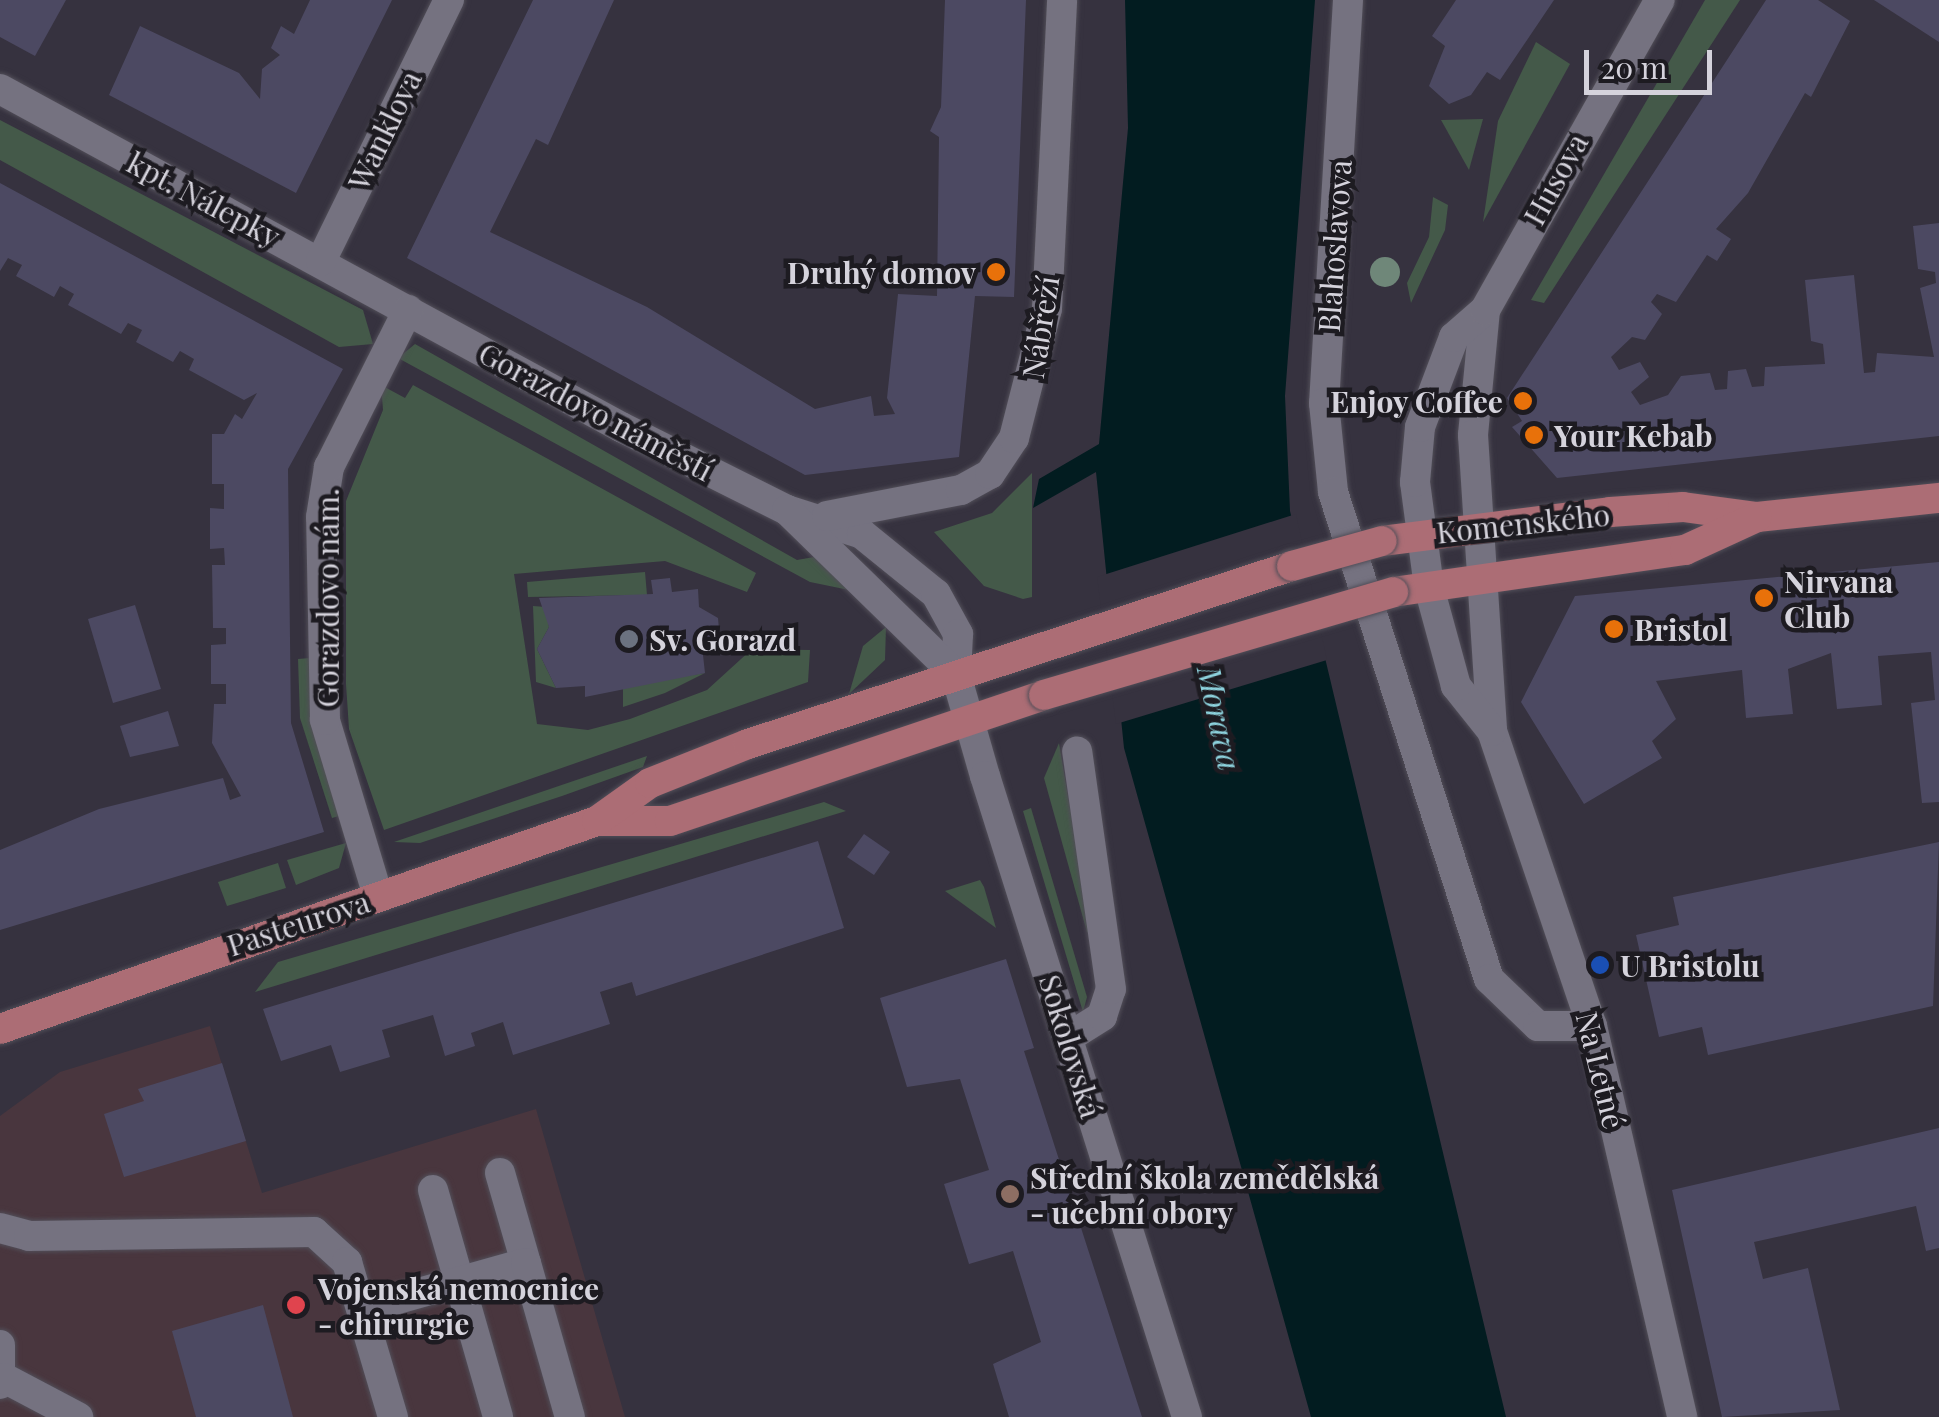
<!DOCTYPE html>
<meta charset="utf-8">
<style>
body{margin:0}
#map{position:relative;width:1939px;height:1417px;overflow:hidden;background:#36323f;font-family:"Playfair Display",serif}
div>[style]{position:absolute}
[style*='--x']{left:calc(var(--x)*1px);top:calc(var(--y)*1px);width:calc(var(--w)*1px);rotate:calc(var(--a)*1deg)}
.medical>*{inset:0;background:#49363e}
.green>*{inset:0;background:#445949}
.water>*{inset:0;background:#021c20}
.pier>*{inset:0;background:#36323f}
.building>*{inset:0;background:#4c4962}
.roads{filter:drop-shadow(0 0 2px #514e58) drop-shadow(0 0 2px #514e58)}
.minor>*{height:30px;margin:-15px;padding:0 15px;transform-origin:15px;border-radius:15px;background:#757280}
.major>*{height:30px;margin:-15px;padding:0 15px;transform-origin:15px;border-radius:15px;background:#ac6d75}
.bridges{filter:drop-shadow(0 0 2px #514e58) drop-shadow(0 0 2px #514e58)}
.major-bridge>*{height:30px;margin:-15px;padding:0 15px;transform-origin:15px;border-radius:15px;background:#ac6d75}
.trees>*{width:30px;height:30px;margin:-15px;border-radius:50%;background:#6f8779}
.dots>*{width:28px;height:28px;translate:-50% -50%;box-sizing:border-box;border:5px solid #1d1b21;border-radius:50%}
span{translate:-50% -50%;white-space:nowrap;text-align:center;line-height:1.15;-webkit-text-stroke:9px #1d1b21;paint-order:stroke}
.street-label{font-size:30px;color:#d5d3dc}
.poi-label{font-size:30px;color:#d5d3dc;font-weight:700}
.right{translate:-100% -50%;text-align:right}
.left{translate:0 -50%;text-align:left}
.water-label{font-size:32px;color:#8dd2dd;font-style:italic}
.scale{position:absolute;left:1584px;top:50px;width:128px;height:45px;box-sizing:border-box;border:5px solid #d5d3dc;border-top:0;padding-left:12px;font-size:30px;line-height:35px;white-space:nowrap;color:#d5d3dc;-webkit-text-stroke:8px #1d1b21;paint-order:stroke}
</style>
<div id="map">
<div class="medical">
<i style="clip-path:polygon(210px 1026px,262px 1193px,536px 1109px,625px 1417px,0 1417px,0 1116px,60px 1072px)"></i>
</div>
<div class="green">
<i style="clip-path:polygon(1705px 0,1740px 0,1544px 303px,1531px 300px)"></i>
<i style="clip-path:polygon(1536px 42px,1570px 64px,1483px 222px,1498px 121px)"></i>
<i style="clip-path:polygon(1483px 119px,1469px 170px,1441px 120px)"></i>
<i style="clip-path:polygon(0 120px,363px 310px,373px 344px,339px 347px,0 160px)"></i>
<i style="clip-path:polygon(1433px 197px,1448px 205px,1445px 230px,1411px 303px,1407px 283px,1429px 237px)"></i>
<i style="clip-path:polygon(415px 344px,797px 560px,814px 557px,849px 590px,810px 582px,398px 358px)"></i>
<i style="clip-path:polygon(381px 385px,405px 398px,413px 385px,756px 573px,747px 592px,665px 561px,514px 574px,537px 724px,588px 730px,630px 719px,707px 690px,752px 649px,810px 650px,808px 682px,384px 830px,349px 729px,346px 684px,346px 501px,383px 410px)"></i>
<i style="clip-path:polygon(1032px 473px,1032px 597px,1023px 599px,984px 586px,934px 532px,992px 513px)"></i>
<i style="clip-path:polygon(645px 572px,647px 595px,528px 597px,527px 582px)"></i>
<i style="clip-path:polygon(533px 606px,546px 607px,549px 627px,537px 649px,556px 688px,536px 682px)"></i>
<i style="clip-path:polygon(886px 627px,885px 660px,849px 694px,863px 646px)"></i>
<i style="clip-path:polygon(310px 658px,339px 816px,332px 818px,300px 718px,298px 659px)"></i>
<i style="clip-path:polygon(705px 673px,665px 693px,623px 707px,623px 685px)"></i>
<i style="clip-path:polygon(1059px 743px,1091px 931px,1087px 932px,1044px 778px)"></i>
<i style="clip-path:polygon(647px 756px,643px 767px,562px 796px,420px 843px,394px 842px)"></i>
<i style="clip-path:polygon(824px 802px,846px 811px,255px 992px,278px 962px)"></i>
<i style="clip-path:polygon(1031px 808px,1087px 997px,1083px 1012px,1023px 811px)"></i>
<i style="clip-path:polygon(346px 843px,339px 868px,296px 885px,287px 860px)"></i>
<i style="clip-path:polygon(278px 863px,286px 888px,227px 906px,218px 882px)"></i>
<i style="clip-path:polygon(980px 880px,984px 887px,996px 928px,945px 891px)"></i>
</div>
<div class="water">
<i style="clip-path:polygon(1125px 0,1315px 0,1285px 396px,1290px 511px,1506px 1417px,1311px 1417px,1124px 748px,1096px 472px,1033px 508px,1039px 479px,1099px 444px,1128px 128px)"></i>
</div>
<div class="pier">
<i style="clip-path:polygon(1296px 514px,1327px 660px,1116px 724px,1097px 577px)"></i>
</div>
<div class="building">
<i style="clip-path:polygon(0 0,66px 0,35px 56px,0 37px)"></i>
<i style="clip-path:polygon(310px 0,392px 0,296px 193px,109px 95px,140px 26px,239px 73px,260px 99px,262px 69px,280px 55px,271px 48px,281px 26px,294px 34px)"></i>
<i style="clip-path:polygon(533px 0,614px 0,548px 145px,536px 139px,490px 232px,647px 307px,815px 409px,871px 396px,874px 416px,895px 414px,887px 398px,898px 294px,937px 296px,939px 137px,930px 131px,941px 107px,945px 0,1026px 0,1014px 297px,975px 296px,959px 457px,805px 475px,407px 258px)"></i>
<i style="clip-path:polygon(1456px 0,1554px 0,1500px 80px,1487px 72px,1471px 95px,1449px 104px,1429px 86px,1445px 46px,1432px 36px)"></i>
<i style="clip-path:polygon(1766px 0,1818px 0,1850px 21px,1811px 97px,1805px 93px,1748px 193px,1716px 229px,1731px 239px,1717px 261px,1707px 255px,1676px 302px,1657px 294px,1651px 302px,1662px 314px,1645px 340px,1632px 337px,1611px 357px,1619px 370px,1640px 362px,1649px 377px,1631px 392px,1640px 405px,1668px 395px,1681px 376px,1710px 373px,1715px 390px,1727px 389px,1728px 371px,1746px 369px,1752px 387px,1764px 386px,1765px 367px,1825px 364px,1823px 344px,1811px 341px,1805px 280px,1854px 275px,1864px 373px,1875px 372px,1877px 353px,1934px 357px,1920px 288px,1936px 283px,1935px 272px,1918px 269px,1913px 226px,1939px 223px,1939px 436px,1557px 478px,1512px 427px,1522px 421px,1507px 398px)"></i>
<i style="clip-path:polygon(1874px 0,1939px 0,1939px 42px)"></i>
<i style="clip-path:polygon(0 183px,343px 369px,288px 469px,291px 723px,324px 832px,0 930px,0 850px,99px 809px,223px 778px,230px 800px,241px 796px,212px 743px,214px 704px,226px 704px,226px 684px,211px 684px,211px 645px,226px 644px,226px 628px,213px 628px,212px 565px,225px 565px,224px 548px,210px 549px,210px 508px,224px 509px,224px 484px,212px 484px,212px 434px,224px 434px,235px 414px,242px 419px,257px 393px,244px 400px,189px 370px,194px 359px,180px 351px,173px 362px,136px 342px,142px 330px,128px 323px,121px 334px,68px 305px,74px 294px,60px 286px,54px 297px,16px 276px,22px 265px,8px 258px,0 271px)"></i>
<i style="clip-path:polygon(1939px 562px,1939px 802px,1922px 803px,1911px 703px,1935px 700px,1931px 652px,1878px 656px,1882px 705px,1837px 709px,1831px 653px,1788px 669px,1793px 714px,1746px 718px,1742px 670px,1656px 681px,1676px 719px,1652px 741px,1662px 758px,1584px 804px,1521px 702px,1575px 596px)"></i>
<i style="clip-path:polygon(670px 578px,672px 592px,698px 589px,699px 607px,718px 618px,720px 641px,703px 655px,705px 673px,585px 697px,585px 686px,556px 688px,537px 649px,549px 627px,539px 598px,653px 594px,651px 580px)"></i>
<i style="clip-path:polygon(135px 605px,161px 689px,113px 703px,88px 619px)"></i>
<i style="clip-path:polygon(168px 711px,179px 746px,130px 757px,120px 726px)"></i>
<i style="clip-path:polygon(864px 834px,890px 852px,874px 875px,847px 857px)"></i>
<i style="clip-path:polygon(818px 841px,844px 928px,636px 996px,632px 982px,600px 992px,610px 1024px,513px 1055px,503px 1022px,471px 1033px,475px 1046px,445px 1056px,433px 1015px,382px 1030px,390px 1057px,340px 1072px,331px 1045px,281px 1061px,263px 1009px)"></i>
<i style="clip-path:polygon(1939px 842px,1933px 1006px,1708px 1055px,1702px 1027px,1659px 1037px,1636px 935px,1679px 925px,1673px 897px)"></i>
<i style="clip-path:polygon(1006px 959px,1034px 1048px,1024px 1051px,1142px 1417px,1009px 1417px,993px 1364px,1041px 1342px,1013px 1251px,969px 1264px,944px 1184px,989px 1170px,960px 1079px,907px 1087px,880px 998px)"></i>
<i style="clip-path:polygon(222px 1063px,246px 1141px,124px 1177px,104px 1114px,144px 1101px,138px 1089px)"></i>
<i style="clip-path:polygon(1939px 1128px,1939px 1248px,1926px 1251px,1916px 1206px,1754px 1242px,1763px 1279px,1808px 1268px,1840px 1410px,1722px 1417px,1672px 1190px)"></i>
<i style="clip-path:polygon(263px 1305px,293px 1417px,196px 1417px,172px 1331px)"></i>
</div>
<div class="roads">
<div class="minor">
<i style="--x:1348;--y:0;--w:404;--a:93.4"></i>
<i style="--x:1324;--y:403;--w:89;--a:84.2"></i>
<i style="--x:1333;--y:492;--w:511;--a:72.24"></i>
<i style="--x:1489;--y:979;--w:68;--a:43.8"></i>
<i style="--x:1538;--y:1026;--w:54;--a:0"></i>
<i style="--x:0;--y:89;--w:707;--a:28.56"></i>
<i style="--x:621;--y:427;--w:186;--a:26.6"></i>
<i style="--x:787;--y:510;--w:79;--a:17.7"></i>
<i style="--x:862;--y:534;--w:95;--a:39"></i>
<i style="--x:936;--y:594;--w:46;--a:61.2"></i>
<i style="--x:958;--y:634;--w:41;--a:92.8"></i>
<i style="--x:956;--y:675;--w:105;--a:74"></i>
<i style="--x:985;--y:776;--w:672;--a:72.51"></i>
<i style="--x:321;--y:261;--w:291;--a:-63.9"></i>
<i style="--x:1485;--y:310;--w:126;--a:95.5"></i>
<i style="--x:1473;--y:435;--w:297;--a:86.3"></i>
<i style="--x:1492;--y:731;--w:311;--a:71.3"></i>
<i style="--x:1592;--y:1026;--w:401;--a:77"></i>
<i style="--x:787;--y:510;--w:236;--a:44.3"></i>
<i style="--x:827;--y:516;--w:136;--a:-11"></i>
<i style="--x:961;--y:490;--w:33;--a:-29"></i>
<i style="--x:990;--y:474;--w:43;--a:-56.3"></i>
<i style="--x:1014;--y:438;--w:133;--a:-75.7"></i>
<i style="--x:1047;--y:309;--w:309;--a:-87.2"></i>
<i style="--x:1492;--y:731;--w:58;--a:-128.7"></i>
<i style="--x:1456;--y:686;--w:103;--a:-105.3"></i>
<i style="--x:1429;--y:587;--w:106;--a:-97.6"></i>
<i style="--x:1415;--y:482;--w:55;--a:-84.8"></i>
<i style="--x:1420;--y:427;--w:96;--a:-69.3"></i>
<i style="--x:1454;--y:337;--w:41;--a:-41.1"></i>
<i style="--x:1485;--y:310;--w:356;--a:-60.6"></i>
<i style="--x:378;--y:896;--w:184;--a:-106.8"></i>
<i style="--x:325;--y:720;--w:203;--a:-91.1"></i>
<i style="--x:321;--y:517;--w:51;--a:-80.9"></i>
<i style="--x:329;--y:467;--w:176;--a:-63.3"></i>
<i style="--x:1069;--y:1037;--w:39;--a:-32"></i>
<i style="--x:1102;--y:1016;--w:28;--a:-72"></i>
<i style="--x:1111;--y:989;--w:240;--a:-98.1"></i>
<i style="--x:500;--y:1173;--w:94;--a:73.9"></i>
<i style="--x:433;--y:1190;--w:236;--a:74"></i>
<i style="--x:0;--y:1228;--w:30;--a:15"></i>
<i style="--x:29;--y:1236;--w:285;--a:-0.8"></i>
<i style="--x:314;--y:1232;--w:45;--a:42.3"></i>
<i style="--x:347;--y:1262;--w:162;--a:73.5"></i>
<i style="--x:362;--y:1309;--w:170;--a:-15.7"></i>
<i style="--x:526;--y:1263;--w:160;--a:74.1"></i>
<i style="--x:0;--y:1345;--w:39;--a:90"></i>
<i style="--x:4;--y:1378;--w:84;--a:27.8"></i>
</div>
<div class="major">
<i style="--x:1382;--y:541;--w:230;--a:-7.2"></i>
<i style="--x:1610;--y:512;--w:73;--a:-3.9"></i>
<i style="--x:1683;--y:507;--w:75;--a:7.7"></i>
<i style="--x:1757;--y:517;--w:183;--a:-6"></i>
<i style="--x:1393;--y:592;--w:295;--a:-8.2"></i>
<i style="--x:1685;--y:550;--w:79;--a:-24.6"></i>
<i style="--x:597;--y:821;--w:73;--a:0"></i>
<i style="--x:670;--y:821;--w:395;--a:-18.6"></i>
<i style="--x:0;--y:1029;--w:632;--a:-19.21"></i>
<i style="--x:597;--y:821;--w:65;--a:-35.6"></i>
<i style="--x:650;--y:783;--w:105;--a:-21.7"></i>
<i style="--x:748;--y:744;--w:572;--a:-18.12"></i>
</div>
</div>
<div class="bridges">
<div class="major-bridge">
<i style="--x:1292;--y:566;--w:93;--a:-15.5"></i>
<i style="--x:1044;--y:695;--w:364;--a:-16.4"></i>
</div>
</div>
<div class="trees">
<i style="left:1385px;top:272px"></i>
</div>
<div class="dots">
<i style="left:996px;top:272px;background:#e8710a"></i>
<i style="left:1523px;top:401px;background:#e8710a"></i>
<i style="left:1534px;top:435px;background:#e8710a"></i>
<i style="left:1764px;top:598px;background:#e8710a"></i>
<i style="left:1614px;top:629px;background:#e8710a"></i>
<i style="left:629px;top:639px;background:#6b7280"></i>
<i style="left:1600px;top:965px;background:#1a4fb4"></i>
<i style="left:1010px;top:1194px;background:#8d6e63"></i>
<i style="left:296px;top:1305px;background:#e0444e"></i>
</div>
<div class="street-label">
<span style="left:384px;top:130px;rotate:-64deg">Wanklova</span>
<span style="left:1555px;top:179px;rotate:-61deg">Husova</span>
<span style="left:204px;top:199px;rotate:28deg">kpt. Nálepky</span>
<span style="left:1334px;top:246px;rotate:-86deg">Blahoslavova</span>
<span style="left:1040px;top:327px;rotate:-81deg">Nábřeží</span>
<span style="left:596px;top:411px;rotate:28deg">Gorazdovo náměstí</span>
<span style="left:1523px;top:523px;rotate:-6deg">Komenského</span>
<span style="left:327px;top:598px;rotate:-90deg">Gorazdovo nám.</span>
<span style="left:298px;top:923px;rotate:-18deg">Pasteurova</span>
<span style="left:1071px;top:1046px;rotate:73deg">Sokolovská</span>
<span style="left:1601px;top:1070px;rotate:76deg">Na Letné</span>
</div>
<div class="poi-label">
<span class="right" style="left:976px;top:272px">Druhý domov</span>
<span class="right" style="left:1503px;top:401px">Enjoy Coffee</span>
<span class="left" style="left:1554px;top:435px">Your Kebab</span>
<span class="left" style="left:1784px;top:598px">Nirvana<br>Club</span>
<span class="left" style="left:1634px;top:629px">Bristol</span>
<span class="left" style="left:649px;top:639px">Sv. Gorazd</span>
<span class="left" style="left:1620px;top:965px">U Bristolu</span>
<span class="left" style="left:1030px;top:1194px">Střední škola zemědělská<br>- učební obory</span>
<span class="left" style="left:318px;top:1305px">Vojenská nemocnice<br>- chirurgie</span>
</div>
<div class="water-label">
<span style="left:1220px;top:718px;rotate:78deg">Morava</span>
</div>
<div class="scale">20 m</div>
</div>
